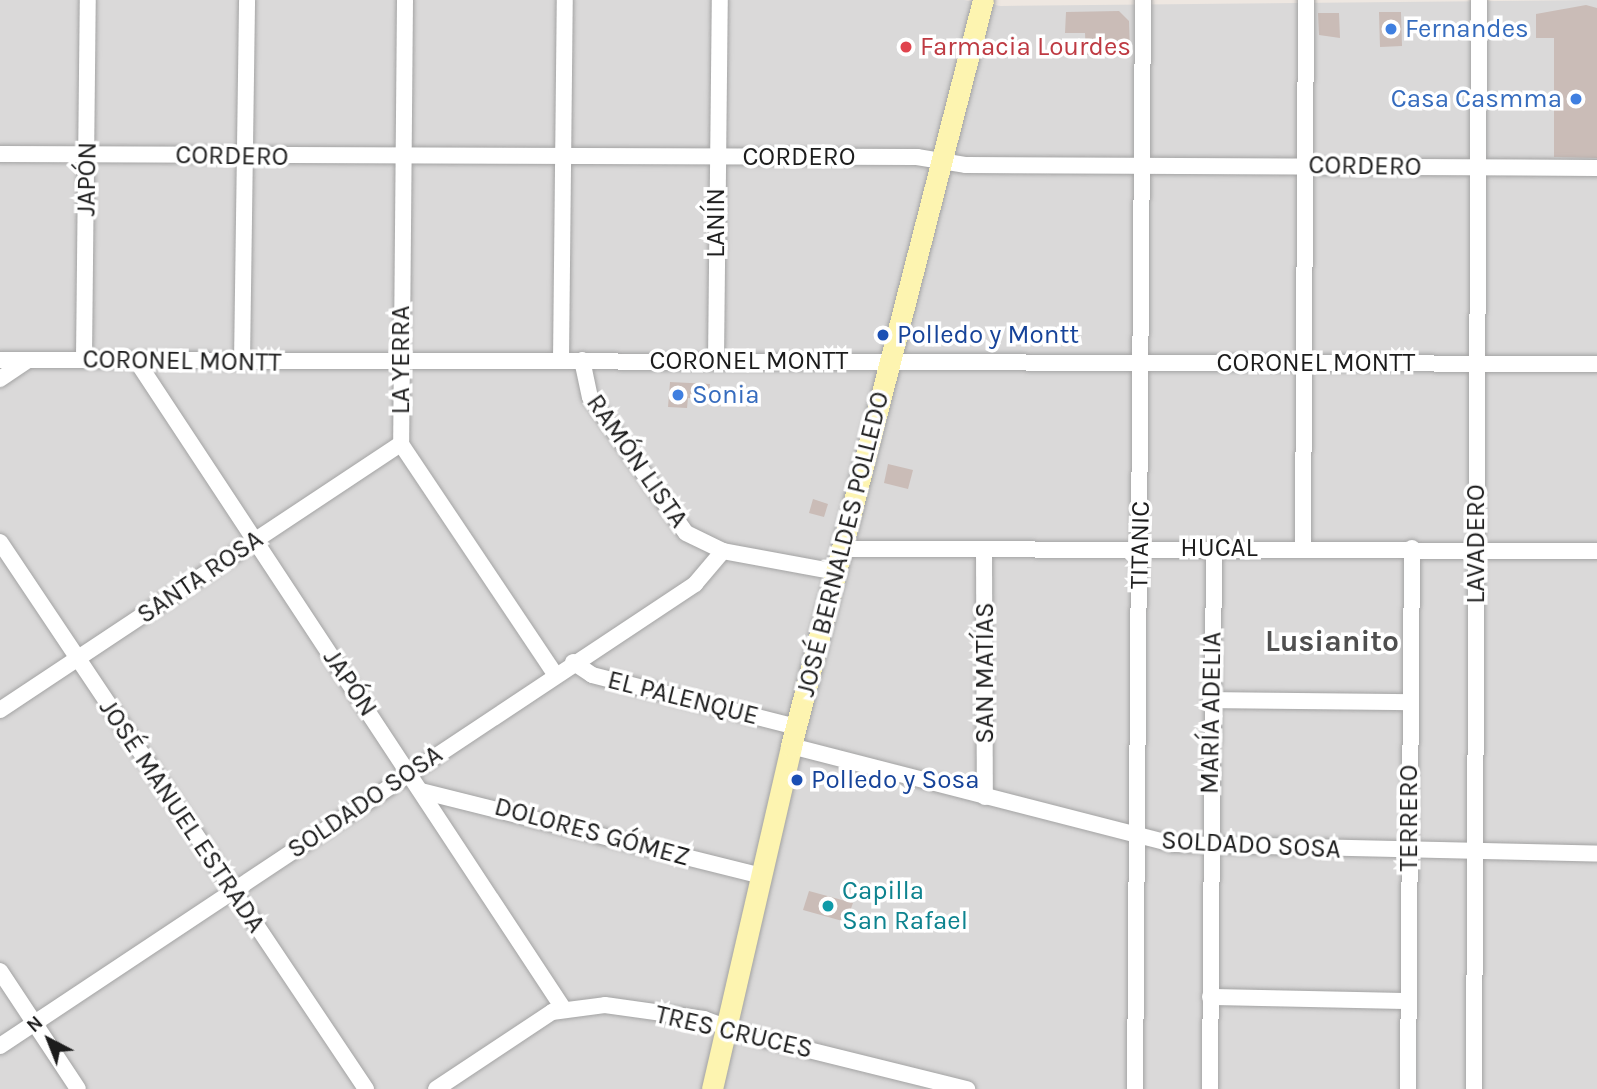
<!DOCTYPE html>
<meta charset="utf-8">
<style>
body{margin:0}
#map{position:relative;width:1597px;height:1089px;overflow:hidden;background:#eee7e1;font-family:Karla,sans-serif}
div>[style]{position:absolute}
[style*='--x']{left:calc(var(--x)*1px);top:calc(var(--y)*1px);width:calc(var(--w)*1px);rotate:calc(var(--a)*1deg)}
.residential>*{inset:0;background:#dad9d9}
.building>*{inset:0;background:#cabcb7}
.roads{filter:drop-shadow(0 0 2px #a3a3a3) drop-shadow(0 0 2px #a3a3a3)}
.minor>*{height:16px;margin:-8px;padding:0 8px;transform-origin:8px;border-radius:8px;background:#fff}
.secondary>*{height:21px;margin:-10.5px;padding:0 10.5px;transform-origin:10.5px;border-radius:10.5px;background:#fdf4b0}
.dots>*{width:19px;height:19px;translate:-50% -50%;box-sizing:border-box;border:4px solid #fff;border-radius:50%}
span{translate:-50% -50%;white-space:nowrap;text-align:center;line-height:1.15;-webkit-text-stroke:7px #fff;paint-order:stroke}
.shop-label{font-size:26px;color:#366cbe}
.left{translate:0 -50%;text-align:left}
.right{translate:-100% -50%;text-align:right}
.health-label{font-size:26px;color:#be3a42}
.street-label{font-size:26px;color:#1c1c1c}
.transit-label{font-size:26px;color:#164399}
.culture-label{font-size:26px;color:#0d838f}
.quarter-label{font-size:30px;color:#4f4f4f;font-weight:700}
.north{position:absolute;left:14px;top:1005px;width:70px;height:70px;-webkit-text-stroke:5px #fff;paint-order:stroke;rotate:318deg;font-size:19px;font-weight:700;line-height:28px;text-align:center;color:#1c1c1c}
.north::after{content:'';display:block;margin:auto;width:24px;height:32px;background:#1c1c1c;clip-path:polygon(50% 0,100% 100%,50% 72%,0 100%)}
</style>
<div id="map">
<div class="residential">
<i style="clip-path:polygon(0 0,964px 0,1001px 6px,1597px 0,1597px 1089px,0 1089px)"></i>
</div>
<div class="building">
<i style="clip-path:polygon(1586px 5px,1597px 8px,1597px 158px,1554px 157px,1554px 38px,1536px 38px,1536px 14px)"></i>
<i style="clip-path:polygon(1119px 11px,1129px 21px,1130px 54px,1086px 55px,1085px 33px,1065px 33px,1066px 12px)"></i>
<i style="clip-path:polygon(1379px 12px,1401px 12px,1402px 46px,1380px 47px)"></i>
<i style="clip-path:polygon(1318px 13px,1339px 13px,1340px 38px,1319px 35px)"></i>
<i style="clip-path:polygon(670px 382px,710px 384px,708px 399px,688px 398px,687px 408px,668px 407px)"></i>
<i style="clip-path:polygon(888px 464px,913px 470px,908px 489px,884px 483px)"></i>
<i style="clip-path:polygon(813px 499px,828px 504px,824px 517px,809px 513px)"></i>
<i style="clip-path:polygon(809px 891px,853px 903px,846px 922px,803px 910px)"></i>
</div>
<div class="roads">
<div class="minor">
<i style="--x:405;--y:0;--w:444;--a:90.5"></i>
<i style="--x:401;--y:444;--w:277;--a:56.2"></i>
<i style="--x:0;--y:154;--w:917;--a:0.19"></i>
<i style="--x:917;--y:157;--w:50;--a:9.3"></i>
<i style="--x:966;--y:165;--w:631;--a:0.27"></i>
<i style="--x:84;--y:359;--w:359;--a:-89.4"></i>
<i style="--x:0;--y:360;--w:1597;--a:0.14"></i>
<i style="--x:136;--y:360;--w:776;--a:56.62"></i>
<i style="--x:561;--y:360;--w:360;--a:-89.4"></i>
<i style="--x:582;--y:360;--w:38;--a:78"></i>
<i style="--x:590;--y:397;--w:166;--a:54.8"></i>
<i style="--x:686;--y:533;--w:41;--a:25.9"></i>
<i style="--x:723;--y:551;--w:115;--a:10.5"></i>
<i style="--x:242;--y:362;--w:362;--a:-89.2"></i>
<i style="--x:716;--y:362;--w:362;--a:-89.4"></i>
<i style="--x:0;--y:379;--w:32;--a:-34"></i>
<i style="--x:0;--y:542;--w:658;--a:56.21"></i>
<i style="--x:1303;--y:547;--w:547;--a:-89.69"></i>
<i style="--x:841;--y:549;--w:756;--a:0.15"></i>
<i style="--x:984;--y:549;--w:248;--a:89.8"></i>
<i style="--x:573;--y:662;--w:23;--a:34"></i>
<i style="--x:592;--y:675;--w:211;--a:14.3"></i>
<i style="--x:1211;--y:700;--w:198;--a:0.6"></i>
<i style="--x:0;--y:710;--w:481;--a:-33.6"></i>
<i style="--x:791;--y:746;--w:393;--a:14.4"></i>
<i style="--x:1172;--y:844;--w:425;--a:1.3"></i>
<i style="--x:421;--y:791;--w:351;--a:14"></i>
<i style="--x:0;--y:971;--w:141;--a:56.5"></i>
<i style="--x:1210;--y:997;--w:198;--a:1.2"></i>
<i style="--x:0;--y:1046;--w:835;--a:-33.61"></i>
<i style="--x:695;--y:584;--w:43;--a:-49.7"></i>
<i style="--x:436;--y:1089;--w:139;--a:-33.6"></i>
<i style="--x:552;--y:1012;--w:53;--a:-7.5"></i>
<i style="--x:605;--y:1005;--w:100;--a:8"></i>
<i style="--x:704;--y:1019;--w:43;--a:20.6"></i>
<i style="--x:744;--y:1034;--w:230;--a:13.9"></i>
<i style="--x:1135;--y:1089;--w:1089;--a:-89.58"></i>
<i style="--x:1210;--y:1089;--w:542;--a:-89.58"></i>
<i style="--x:1408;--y:1089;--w:541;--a:-89.58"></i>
<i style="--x:1474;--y:1089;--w:1089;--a:-89.74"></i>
</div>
<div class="secondary">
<i style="--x:712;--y:1089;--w:352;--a:-77"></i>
<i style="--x:791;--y:746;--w:770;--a:-75.57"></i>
</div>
</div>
<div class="dots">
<i style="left:1391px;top:29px;background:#3f7fe0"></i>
<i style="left:906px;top:47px;background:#e0444e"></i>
<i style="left:1576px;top:99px;background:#3f7fe0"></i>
<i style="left:883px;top:335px;background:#1a4fb4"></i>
<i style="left:678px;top:395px;background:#3f7fe0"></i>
<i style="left:797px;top:780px;background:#1a4fb4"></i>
<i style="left:828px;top:906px;background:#0f9aa8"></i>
</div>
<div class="shop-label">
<span class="left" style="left:1405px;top:29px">Fernandes</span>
<span class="right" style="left:1562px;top:99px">Casa Casmma</span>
<span class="left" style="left:692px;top:395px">Sonia</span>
</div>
<div class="health-label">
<span class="left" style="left:920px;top:47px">Farmacia Lourdes</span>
</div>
<div class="street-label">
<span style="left:232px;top:156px;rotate:1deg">CORDERO</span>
<span style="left:799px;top:157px">CORDERO</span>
<span style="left:1365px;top:166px;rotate:1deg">CORDERO</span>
<span style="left:87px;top:179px;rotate:-89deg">JAPÓN</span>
<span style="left:716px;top:223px;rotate:-90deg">LANÍN</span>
<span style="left:401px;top:360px;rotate:-90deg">LA YERRA</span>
<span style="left:182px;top:361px;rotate:1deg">CORONEL MONTT</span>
<span style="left:749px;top:361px">CORONEL MONTT</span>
<span style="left:1316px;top:363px">CORONEL MONTT</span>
<span style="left:637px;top:461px;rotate:55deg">RAMÓN LISTA</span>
<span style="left:843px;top:544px;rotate:-76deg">JOSÉ BERNALDES POLLEDO</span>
<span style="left:1476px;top:544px;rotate:-90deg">LAVADERO</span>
<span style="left:1140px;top:545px;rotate:-89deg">TITANIC</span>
<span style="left:1219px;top:548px">HUCAL</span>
<span style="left:200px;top:577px;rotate:-34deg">SANTA ROSA</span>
<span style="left:985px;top:673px;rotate:-90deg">SAN MATÍAS</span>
<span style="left:350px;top:683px;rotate:56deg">JAPÓN</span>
<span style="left:683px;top:698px;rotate:14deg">EL PALENQUE</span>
<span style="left:1211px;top:713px;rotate:-89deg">MARÍA ADELIA</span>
<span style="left:365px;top:802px;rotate:-34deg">SOLDADO SOSA</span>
<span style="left:182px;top:816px;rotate:56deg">JOSÉ MANUEL ESTRADA</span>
<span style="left:1409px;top:818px;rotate:-90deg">TERRERO</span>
<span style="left:592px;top:832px;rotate:15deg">DOLORES GÓMEZ</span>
<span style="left:1251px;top:845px;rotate:3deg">SOLDADO SOSA</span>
<span style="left:734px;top:1032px;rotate:13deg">TRES CRUCES</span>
</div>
<div class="transit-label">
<span class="left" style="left:897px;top:335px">Polledo y Montt</span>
<span class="left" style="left:811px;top:780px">Polledo y Sosa</span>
</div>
<div class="culture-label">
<span class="left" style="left:842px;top:906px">Capilla<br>San Rafael</span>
</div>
<div class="quarter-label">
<span style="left:1332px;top:641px">Lusianito</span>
</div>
<div class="north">N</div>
</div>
